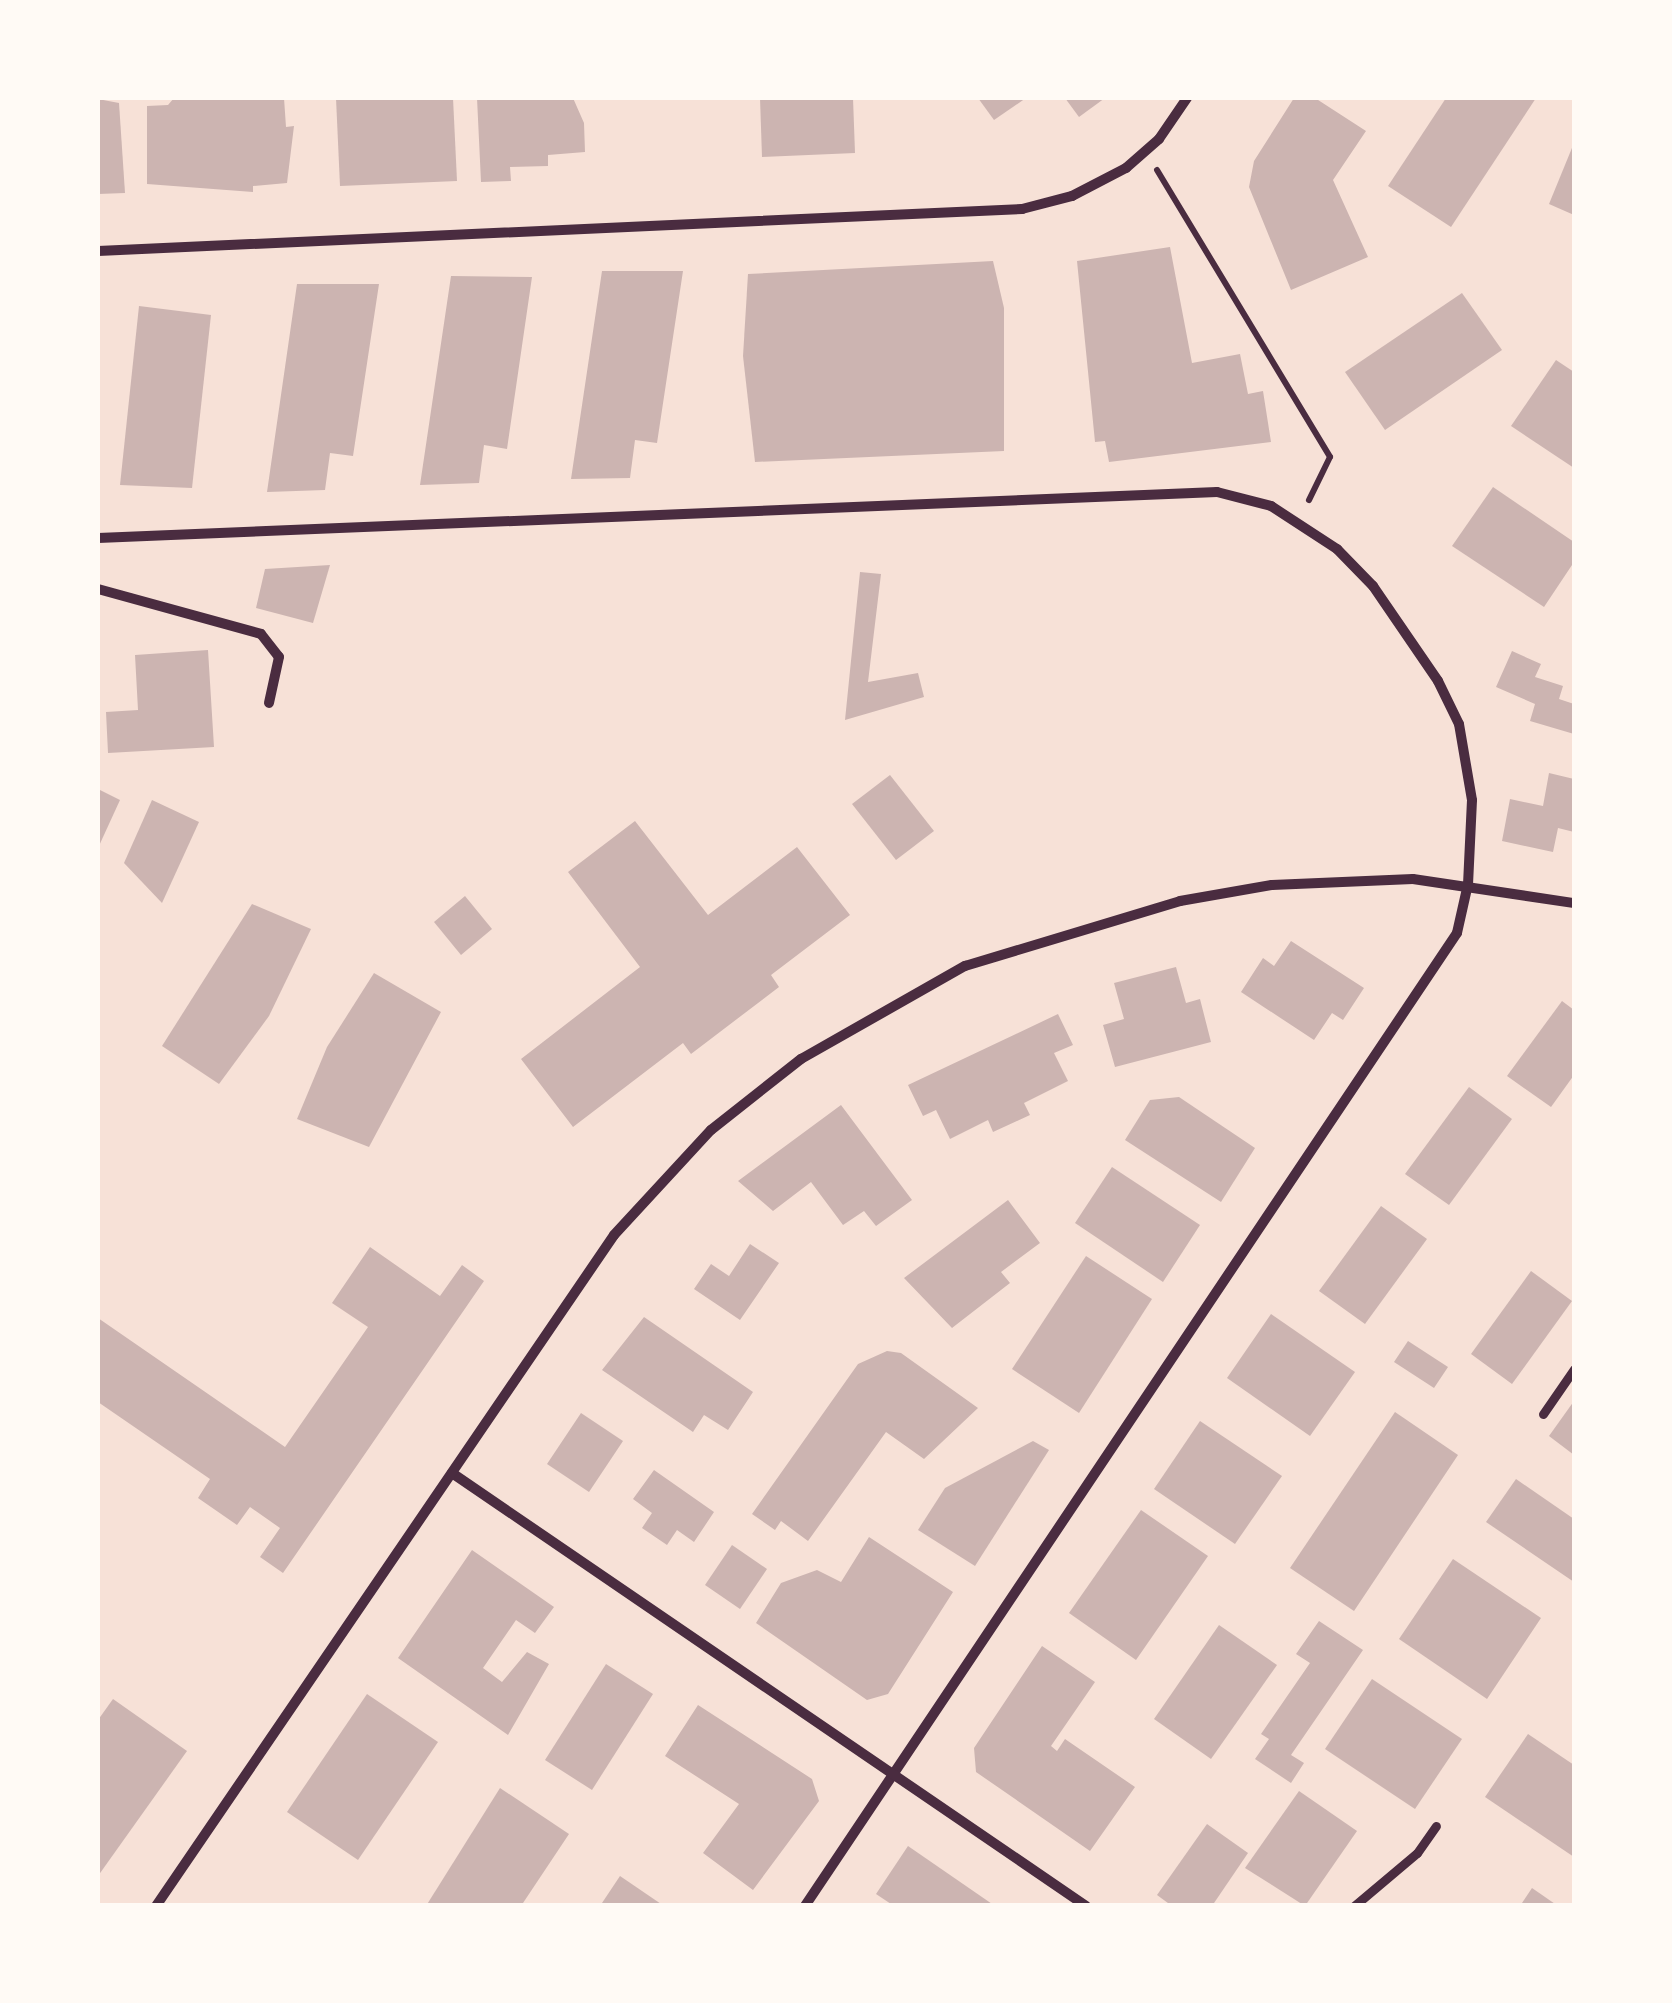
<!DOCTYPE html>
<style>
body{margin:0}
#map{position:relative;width:1672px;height:2003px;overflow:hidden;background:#f7e1d7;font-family:"DejaVu Sans",sans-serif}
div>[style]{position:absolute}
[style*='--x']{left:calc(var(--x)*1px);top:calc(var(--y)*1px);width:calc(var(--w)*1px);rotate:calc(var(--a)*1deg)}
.building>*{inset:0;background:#ccb4b1}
.path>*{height:6px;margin:-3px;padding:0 3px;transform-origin:3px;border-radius:3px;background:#4a2c40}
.pedestrian>*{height:9px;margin:-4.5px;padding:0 4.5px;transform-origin:4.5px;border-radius:4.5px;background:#4a2c40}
.minor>*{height:10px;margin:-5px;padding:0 5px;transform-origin:5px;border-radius:5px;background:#4a2c40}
span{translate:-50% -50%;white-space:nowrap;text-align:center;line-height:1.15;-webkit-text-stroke:9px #fffaf5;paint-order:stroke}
.frame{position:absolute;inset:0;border:100px solid #fffaf5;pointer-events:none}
</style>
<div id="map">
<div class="building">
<i style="clip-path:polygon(174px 98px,284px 98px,286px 127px,294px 126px,287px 183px,253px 186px,253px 192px,147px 184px,147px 106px,168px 105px)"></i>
<i style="clip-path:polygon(336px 98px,453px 98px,457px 181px,340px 186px)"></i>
<i style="clip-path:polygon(477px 98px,573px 98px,584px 123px,585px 152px,548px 155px,548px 166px,510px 167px,511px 181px,481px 182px)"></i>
<i style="clip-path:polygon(760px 98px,853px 98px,855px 153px,762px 157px)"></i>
<i style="clip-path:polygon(978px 98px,1026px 98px,994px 120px)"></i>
<i style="clip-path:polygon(1065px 98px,1105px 98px,1079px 117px)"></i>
<i style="clip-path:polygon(1294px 98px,1315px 98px,1366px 131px,1333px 180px,1368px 257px,1291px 290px,1249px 187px,1254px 161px)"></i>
<i style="clip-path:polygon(1446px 98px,1536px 98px,1451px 227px,1388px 186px)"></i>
<i style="clip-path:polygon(98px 99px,119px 103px,125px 193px,98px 194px)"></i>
<i style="clip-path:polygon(1574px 143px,1574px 215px,1549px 204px)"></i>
<i style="clip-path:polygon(1170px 247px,1192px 363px,1240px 354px,1248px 394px,1263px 391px,1271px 442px,1109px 462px,1105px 441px,1095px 442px,1077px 261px)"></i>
<i style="clip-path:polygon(993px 261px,1004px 308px,1004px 451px,755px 462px,743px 356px,748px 274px)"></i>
<i style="clip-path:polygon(602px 271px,683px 271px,657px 443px,635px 440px,630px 478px,571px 479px)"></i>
<i style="clip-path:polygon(451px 276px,532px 277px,507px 449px,484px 445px,479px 483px,420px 485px)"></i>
<i style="clip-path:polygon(297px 284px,379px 284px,353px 456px,330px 453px,325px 490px,267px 492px)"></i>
<i style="clip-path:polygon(1462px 293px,1502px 350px,1385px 430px,1345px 372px)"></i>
<i style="clip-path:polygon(139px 306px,211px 315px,192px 488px,120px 485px)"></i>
<i style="clip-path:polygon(1556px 360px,1574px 372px,1574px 468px,1511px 426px)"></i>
<i style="clip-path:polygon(1493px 487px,1574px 542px,1574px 562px,1544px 607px,1452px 546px)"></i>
<i style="clip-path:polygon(330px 565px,313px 623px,256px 608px,265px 569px)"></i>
<i style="clip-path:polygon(860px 572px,881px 574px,868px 682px,918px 673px,924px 697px,845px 720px)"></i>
<i style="clip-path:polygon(208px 650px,214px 747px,108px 753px,106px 712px,138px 710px,135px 655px)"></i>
<i style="clip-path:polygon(1512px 651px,1541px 664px,1535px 677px,1563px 686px,1559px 699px,1574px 704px,1574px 734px,1530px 721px,1535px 704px,1496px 687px)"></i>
<i style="clip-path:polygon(1549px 773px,1574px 779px,1574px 832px,1558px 828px,1553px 852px,1502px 841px,1510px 799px,1543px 806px)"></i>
<i style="clip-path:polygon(890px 775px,934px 831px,896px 860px,852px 804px)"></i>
<i style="clip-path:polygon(98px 789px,120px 800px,98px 848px)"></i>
<i style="clip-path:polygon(152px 800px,199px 822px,162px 903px,124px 863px)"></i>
<i style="clip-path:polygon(635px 821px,708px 915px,797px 847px,850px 915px,771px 975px,779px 987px,691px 1054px,683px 1043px,573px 1127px,521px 1059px,640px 967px,568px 872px)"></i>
<i style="clip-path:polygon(465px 896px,492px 929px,461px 955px,434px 922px)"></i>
<i style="clip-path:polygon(252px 904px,311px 929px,269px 1016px,219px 1084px,162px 1046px)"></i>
<i style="clip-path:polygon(1291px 941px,1364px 988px,1343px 1020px,1332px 1013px,1314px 1040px,1241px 992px,1263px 958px,1274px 966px)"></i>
<i style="clip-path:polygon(1176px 967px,1186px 1003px,1200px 999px,1211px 1042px,1115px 1067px,1103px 1025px,1124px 1019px,1114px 983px)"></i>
<i style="clip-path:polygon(374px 973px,441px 1012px,369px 1147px,297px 1119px,327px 1047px)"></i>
<i style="clip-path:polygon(1562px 1001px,1574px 1010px,1574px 1075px,1551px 1107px,1507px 1076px)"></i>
<i style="clip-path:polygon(1058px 1014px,1073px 1045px,1054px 1053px,1068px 1081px,1024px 1103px,1030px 1115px,993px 1132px,988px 1120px,950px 1139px,936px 1110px,923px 1116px,908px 1085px)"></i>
<i style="clip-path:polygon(1469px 1087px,1512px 1119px,1449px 1205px,1405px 1174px)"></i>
<i style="clip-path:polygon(1179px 1097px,1255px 1148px,1221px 1202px,1125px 1140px,1150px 1100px)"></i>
<i style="clip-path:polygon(841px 1105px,912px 1200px,876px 1226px,864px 1211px,843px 1225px,811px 1182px,773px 1211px,738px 1181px)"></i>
<i style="clip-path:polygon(1112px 1167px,1200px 1225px,1163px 1282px,1075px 1223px)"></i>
<i style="clip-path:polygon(1008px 1200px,1040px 1243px,1001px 1272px,1010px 1283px,952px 1328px,904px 1278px)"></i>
<i style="clip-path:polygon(1381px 1206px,1427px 1239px,1365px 1324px,1319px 1291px)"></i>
<i style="clip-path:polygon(750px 1244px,779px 1263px,740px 1320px,694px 1289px,711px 1264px,729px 1276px)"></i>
<i style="clip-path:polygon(370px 1247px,440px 1296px,462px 1265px,484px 1281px,283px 1573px,260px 1557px,280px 1528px,250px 1507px,237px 1525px,198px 1498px,210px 1479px,98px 1402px,98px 1318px,285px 1447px,368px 1327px,332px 1303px)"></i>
<i style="clip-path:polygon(1086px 1256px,1152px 1299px,1079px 1413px,1012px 1369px)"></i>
<i style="clip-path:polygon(1531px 1271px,1572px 1301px,1512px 1384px,1471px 1354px)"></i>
<i style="clip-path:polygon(1271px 1314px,1355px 1372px,1310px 1436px,1227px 1378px)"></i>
<i style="clip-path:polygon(644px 1317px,753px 1392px,728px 1430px,704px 1415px,693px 1432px,602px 1370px)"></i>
<i style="clip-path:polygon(1408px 1341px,1448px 1367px,1434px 1388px,1394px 1362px)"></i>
<i style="clip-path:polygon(887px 1351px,901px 1353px,978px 1408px,924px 1459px,886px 1432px,808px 1541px,781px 1521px,775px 1530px,752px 1514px,858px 1364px)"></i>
<i style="clip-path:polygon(1574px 1401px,1574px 1455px,1549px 1436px)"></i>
<i style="clip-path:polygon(1395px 1412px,1458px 1455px,1354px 1611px,1290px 1568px)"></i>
<i style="clip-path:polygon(581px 1413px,623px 1441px,589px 1492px,547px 1464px)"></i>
<i style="clip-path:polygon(1200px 1421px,1282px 1476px,1235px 1544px,1154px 1489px)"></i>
<i style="clip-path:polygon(1033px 1441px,1049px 1450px,975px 1566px,918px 1530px,945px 1488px)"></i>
<i style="clip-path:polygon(654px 1470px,714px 1512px,694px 1542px,677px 1530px,667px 1545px,642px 1528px,652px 1513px,633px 1499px)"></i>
<i style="clip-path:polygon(1516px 1479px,1574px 1519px,1574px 1582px,1486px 1522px)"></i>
<i style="clip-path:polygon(1141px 1510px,1208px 1556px,1136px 1660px,1069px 1613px)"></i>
<i style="clip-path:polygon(869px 1537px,953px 1592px,888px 1694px,867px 1700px,756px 1623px,781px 1583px,817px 1570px,841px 1582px)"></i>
<i style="clip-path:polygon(732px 1545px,767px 1569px,740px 1609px,705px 1585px)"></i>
<i style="clip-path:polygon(472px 1550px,554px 1607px,535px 1633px,516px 1620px,483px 1668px,502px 1682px,527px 1652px,549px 1664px,508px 1735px,398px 1658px)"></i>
<i style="clip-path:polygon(1453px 1559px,1541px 1618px,1487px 1699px,1399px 1639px)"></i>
<i style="clip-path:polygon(1319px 1621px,1363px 1650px,1291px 1755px,1304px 1763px,1291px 1783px,1255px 1759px,1269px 1739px,1261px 1734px,1310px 1663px,1296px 1654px)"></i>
<i style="clip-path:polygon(1219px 1625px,1277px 1665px,1211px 1759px,1154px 1719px)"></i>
<i style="clip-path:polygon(1042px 1646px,1095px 1682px,1051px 1746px,1057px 1751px,1065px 1739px,1135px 1787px,1090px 1851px,976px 1772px,974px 1748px)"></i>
<i style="clip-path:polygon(606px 1664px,653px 1694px,592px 1790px,545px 1760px)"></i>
<i style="clip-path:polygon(1372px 1679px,1462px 1739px,1415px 1809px,1325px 1749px)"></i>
<i style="clip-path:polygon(367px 1694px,438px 1742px,358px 1860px,287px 1812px)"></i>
<i style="clip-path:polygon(113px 1699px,187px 1751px,98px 1876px,98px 1720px)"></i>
<i style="clip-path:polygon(698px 1705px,812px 1779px,819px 1801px,753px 1890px,703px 1853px,739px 1804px,665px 1756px)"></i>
<i style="clip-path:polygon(1528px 1734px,1574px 1765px,1574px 1857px,1485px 1797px)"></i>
<i style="clip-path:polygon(500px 1788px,569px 1834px,521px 1906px,426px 1906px)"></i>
<i style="clip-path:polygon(1299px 1791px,1357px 1831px,1305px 1906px,1245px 1868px)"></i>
<i style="clip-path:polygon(1207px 1824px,1248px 1853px,1212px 1906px,1172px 1906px,1157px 1895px)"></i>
<i style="clip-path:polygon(908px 1846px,995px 1906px,894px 1906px,876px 1894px)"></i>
<i style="clip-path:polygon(620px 1876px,664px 1906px,600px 1906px)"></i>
<i style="clip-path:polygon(1532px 1888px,1558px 1906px,1520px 1906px)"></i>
</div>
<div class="path">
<i style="--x:1157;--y:170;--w:335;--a:58.9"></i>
<i style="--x:1330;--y:457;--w:48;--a:116"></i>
</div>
<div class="pedestrian">
<i style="--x:1543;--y:1414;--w:55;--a:-55.4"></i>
<i style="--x:1354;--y:1906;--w:82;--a:-40.1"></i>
<i style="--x:1417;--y:1853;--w:33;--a:-55"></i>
</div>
<div class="minor">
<i style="--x:98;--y:251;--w:925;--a:-2.6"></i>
<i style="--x:1022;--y:209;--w:52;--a:-14.6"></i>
<i style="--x:1072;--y:196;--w:61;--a:-27.4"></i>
<i style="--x:1126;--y:168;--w:44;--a:-41.3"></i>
<i style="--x:1159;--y:139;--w:50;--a:-55.7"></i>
<i style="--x:98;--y:538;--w:1120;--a:-2.35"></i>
<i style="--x:1217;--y:492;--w:56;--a:14.5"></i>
<i style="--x:1271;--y:506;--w:79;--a:33.1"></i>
<i style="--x:1337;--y:549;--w:52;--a:45.8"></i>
<i style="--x:1373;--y:586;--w:115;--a:55.6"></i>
<i style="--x:1438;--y:681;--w:48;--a:64"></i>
<i style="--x:1459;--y:724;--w:77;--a:80.3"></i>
<i style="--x:1472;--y:800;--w:84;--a:92.7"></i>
<i style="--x:1468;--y:884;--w:50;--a:102.7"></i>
<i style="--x:1457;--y:933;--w:1171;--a:123.83"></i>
<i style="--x:98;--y:589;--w:169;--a:15.4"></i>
<i style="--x:261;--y:634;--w:29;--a:52"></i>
<i style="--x:279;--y:657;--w:47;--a:102.3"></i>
<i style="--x:452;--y:1473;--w:768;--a:34.33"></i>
<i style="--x:156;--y:1906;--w:812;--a:-55.68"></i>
<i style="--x:614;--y:1235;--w:143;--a:-47.3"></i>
<i style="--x:711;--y:1130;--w:115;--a:-38.3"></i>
<i style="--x:801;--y:1059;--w:189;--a:-29.6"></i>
<i style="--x:965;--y:966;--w:225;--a:-16.8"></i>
<i style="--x:1180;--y:901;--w:93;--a:-9.9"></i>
<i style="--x:1272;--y:885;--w:141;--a:-2.4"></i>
<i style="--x:1413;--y:879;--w:163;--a:8.5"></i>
</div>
<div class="frame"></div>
</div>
